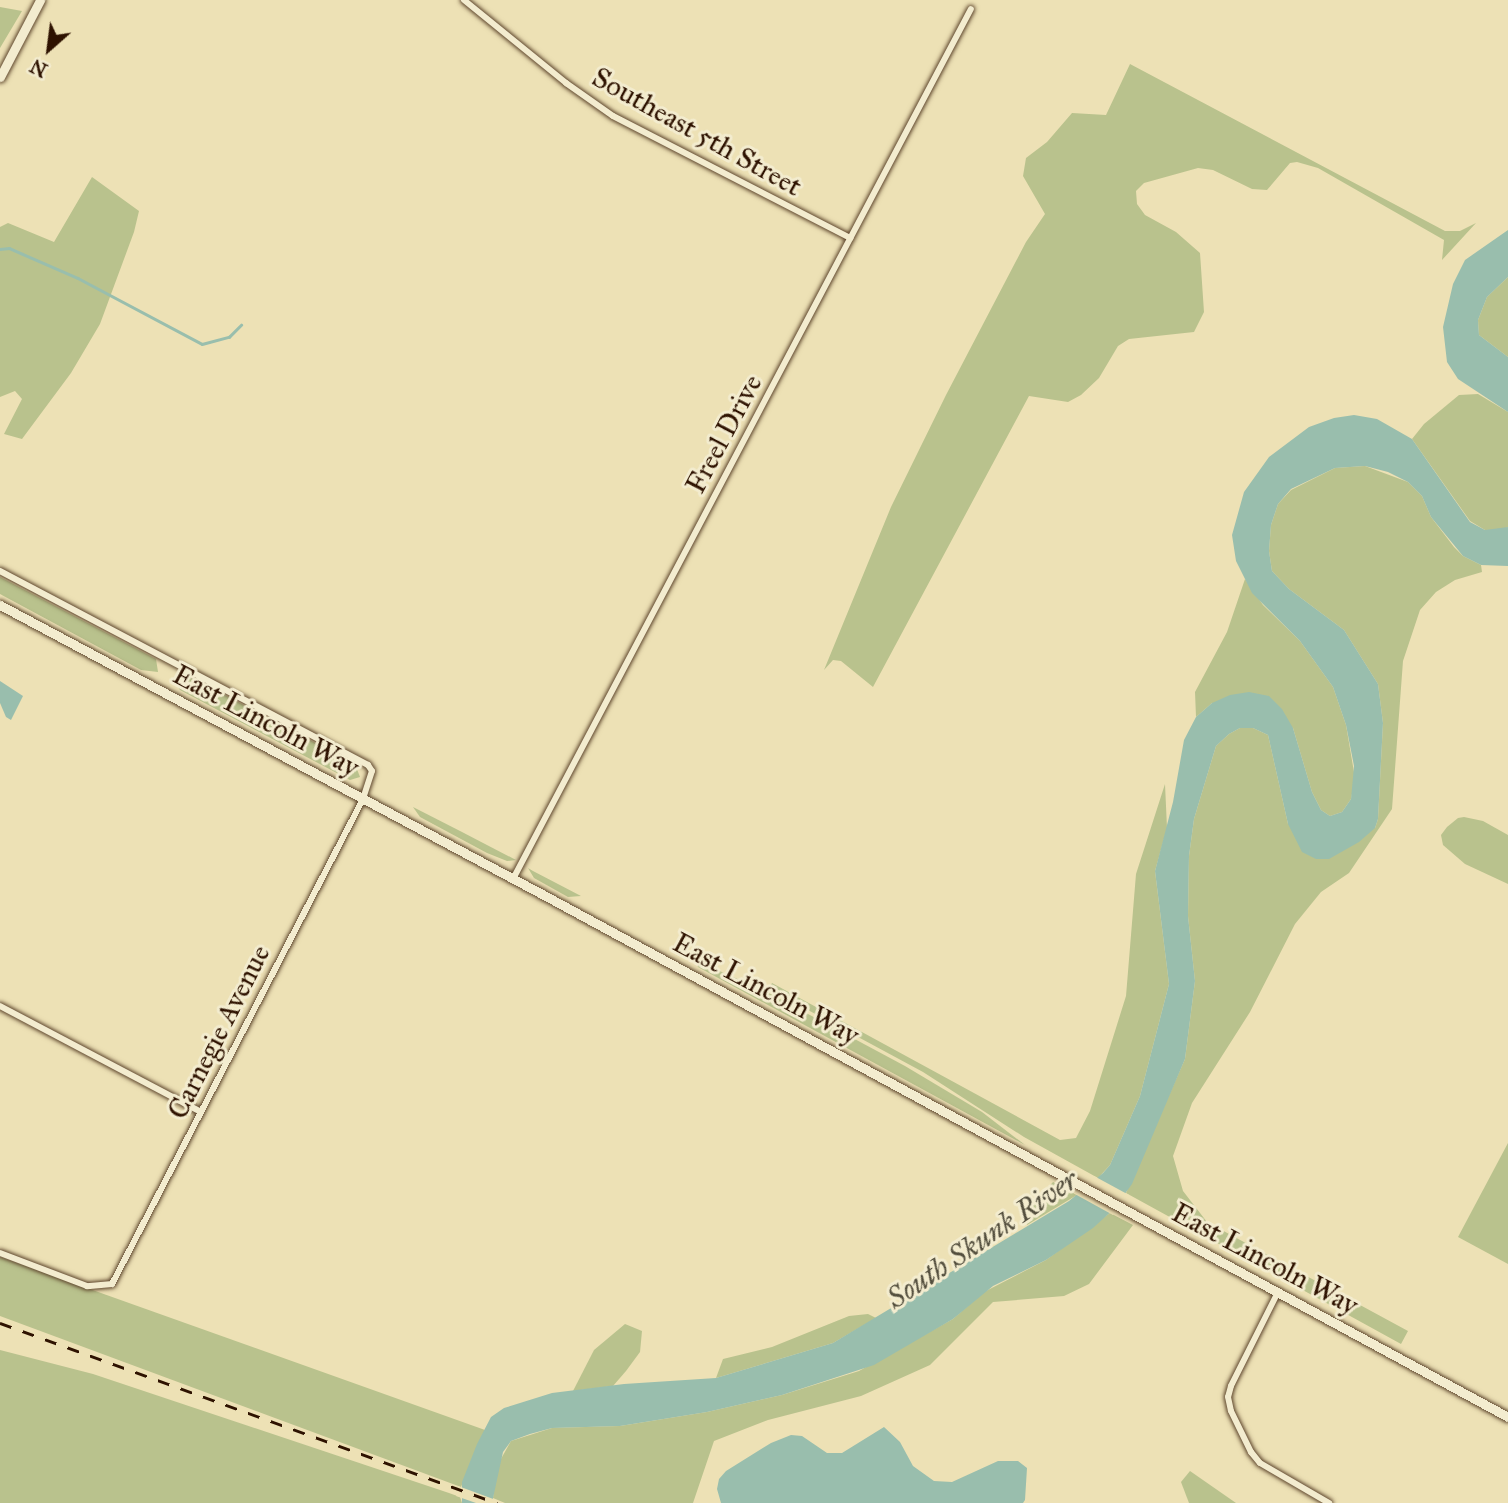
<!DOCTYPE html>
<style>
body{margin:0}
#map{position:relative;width:1508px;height:1503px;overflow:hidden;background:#ede1b5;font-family:"IM FELL Great Primer",serif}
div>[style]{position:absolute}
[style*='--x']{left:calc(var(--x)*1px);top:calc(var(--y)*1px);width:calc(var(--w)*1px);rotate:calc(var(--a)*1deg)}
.green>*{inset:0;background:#b9c28d}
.water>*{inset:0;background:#99bead}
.pier>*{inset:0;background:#ede1b5}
.stream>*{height:2.5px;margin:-1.25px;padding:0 1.25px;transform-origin:1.25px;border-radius:1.25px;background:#99bead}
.roads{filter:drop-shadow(0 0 2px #5e462d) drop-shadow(0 0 2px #5e462d)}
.minor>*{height:6px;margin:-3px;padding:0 3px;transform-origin:3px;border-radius:3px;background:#f3eccf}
.secondary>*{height:9px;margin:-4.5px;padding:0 4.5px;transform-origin:4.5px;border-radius:4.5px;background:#f3eccf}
.rail>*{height:2.5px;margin-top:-1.25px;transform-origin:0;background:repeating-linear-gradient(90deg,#2e1200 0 12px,transparent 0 24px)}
span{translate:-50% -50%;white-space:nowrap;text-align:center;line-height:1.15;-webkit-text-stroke:6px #f3eccf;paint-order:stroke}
.street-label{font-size:28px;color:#2e1200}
.water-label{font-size:30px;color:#534e3d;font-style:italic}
.north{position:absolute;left:14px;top:14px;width:70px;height:70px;-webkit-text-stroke:5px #f3eccf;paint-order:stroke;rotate:208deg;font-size:19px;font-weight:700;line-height:28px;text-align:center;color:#2e1200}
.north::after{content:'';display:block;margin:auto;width:24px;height:32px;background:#2e1200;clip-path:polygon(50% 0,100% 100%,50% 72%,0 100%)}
</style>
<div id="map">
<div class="green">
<i style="clip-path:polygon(0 7px,22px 11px,0 48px)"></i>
<i style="clip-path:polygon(1130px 64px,1445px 231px,1460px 231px,1476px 223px,1442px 260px,1444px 240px,1318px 168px,1297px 162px,1290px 163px,1267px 190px,1252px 189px,1213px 170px,1198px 168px,1144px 183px,1136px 191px,1137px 204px,1145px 215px,1176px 232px,1200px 253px,1204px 312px,1194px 332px,1129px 339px,1118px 346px,1099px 378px,1081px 395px,1068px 402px,1029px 396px,873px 687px,841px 661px,833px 660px,824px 670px,891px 507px,946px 395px,1026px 242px,1045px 214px,1023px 176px,1026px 158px,1047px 142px,1072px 113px,1106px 115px)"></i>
<i style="clip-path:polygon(92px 177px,139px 211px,134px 232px,100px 324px,71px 373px,22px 439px,4px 434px,22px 399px,15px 391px,0 397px,0 227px,8px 223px,54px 242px)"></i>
<i style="clip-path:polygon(1508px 277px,1508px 357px,1479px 335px,1478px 320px,1487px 297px)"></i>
<i style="clip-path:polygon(1478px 394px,1508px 412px,1508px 527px,1502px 530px,1485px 530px,1470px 521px,1412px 439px,1424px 424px,1459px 395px)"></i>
<i style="clip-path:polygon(1365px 466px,1408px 482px,1422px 496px,1431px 517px,1454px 547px,1463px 556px,1481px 565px,1482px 572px,1455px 580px,1436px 592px,1420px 610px,1403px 661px,1392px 809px,1349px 873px,1321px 892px,1295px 924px,1250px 1012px,1192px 1103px,1173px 1156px,1183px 1191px,1207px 1222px,1408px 1331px,1401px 1344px,1126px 1193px,1185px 1059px,1195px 981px,1188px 916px,1189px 856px,1194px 819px,1216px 746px,1229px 734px,1240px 728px,1253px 728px,1268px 735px,1288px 824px,1375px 828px,1378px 819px,1383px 723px,1378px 684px,1344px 630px,1289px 589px,1272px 571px,1269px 551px,1271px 525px,1278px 504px,1291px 490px,1335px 468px)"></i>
<i style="clip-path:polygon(0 577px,156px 659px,158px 672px,141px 670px,0 594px)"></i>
<i style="clip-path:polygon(1245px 579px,1263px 605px,1300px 641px,1333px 687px,1346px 725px,1355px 778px,1351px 799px,1342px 812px,1330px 816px,1321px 810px,1312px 792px,1293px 728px,1212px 703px,1196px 717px,1195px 692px,1227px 632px)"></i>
<i style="clip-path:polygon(179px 675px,187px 675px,355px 764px,360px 777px,350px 780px,180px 690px,175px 682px)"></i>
<i style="clip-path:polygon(1165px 784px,1167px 828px,1155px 871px,1169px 984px,1140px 1096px,1110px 1165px,1098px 1178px,1024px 1137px,923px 1072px,769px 989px,772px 983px,1060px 1140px,1076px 1138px,1090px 1111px,1126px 996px,1136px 874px)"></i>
<i style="clip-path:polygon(413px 807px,462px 832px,516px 860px,507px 861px,487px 853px,420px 817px)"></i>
<i style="clip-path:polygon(1464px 817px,1483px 821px,1508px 835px,1508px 884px,1465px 864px,1443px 845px,1441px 835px,1447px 827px,1458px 818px)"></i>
<i style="clip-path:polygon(528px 868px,533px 871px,581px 896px,568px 897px,534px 878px)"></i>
<i style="clip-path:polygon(695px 960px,767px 992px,905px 1066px,982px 1112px,1025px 1145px,698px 967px)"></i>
<i style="clip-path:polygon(1508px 1143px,1508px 1264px,1458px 1237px)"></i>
<i style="clip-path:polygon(1053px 1182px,1077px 1195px,1027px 1225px,1025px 1213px)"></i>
<i style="clip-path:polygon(1110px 1213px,1133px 1225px,1089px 1284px,1064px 1296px,993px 1302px,930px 1365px,861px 1396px,768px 1420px,714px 1441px,693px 1503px,505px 1503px,493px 1498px,497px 1466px,511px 1441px,552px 1428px,620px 1426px,707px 1412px,782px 1395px,859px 1371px,953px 1319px,984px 1292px,1046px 1260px)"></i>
<i style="clip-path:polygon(0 1257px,485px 1430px,461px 1487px,0 1316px)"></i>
<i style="clip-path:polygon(868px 1314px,876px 1318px,833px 1343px,716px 1378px,723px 1359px,772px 1347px,849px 1316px)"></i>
<i style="clip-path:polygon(625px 1324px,642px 1331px,640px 1352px,626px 1371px,613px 1386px,573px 1391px,594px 1350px)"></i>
<i style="clip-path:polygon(0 1350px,93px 1374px,449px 1493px,460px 1497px,462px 1503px,0 1503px)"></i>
<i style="clip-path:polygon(1190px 1471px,1236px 1503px,1189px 1503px,1181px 1482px)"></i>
</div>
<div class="water">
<i style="clip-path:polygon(1508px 230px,1508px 277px,1487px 297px,1478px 320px,1479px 335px,1508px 357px,1508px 412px,1458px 379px,1447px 362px,1443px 327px,1453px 284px,1465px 260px)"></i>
<i style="clip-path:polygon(1354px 415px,1377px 419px,1412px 439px,1470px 522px,1485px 530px,1508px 527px,1508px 566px,1481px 565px,1463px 556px,1431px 517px,1422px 496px,1408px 482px,1388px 472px,1365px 466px,1335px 468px,1291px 489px,1278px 504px,1271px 525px,1269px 551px,1272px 571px,1289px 589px,1344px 630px,1378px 684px,1383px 723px,1378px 819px,1375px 828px,1359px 842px,1329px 859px,1316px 859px,1302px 852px,1288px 824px,1268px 735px,1253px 728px,1240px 728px,1229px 734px,1216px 746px,1194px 819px,1189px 856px,1188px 916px,1195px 981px,1185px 1059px,1132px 1184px,1114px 1209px,1093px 1228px,1046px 1260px,993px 1286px,953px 1319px,874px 1365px,782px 1395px,707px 1412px,620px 1426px,552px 1428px,530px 1434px,511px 1441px,503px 1452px,492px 1503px,462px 1503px,462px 1482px,477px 1444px,491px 1417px,504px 1408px,552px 1393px,624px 1384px,716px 1378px,833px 1343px,1069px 1201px,1103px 1173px,1110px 1165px,1140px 1096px,1169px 984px,1155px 871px,1173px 802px,1184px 740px,1196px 717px,1212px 703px,1230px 695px,1249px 692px,1269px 696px,1282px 709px,1293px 728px,1312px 792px,1321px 810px,1330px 816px,1342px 812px,1351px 799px,1354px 766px,1346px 725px,1333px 687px,1300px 641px,1252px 593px,1236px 561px,1232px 535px,1244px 492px,1269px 457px,1309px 427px,1334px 418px)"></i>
<i style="clip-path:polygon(0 681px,23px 696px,11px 720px,6px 717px,0 703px)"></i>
<i style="clip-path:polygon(884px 1427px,900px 1442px,913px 1466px,934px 1481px,952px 1482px,998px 1461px,1018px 1461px,1027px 1468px,1025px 1500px,1023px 1503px,721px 1503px,717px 1489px,719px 1479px,726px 1471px,771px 1443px,791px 1435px,802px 1436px,827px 1453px,842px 1453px)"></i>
</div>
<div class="pier">
<i style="clip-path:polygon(1094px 1176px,1129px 1195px,1113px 1215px,1073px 1193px)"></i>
<i style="clip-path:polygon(458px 1486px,496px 1500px,496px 1503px,476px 1503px,456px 1496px)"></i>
</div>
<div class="stream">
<i style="--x:0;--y:249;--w:9;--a:-6"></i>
<i style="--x:9;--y:248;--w:75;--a:23.5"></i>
<i style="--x:78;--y:278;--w:140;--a:28"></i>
<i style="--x:202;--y:344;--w:28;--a:-15"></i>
<i style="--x:229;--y:337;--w:17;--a:-45"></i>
</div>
<div class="roads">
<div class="minor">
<i style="--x:464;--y:0;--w:132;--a:39.1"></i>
<i style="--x:566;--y:83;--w:57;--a:35.1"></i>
<i style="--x:613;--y:116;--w:267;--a:27.2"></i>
<i style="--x:0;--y:571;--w:416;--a:27.8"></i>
<i style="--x:368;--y:765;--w:7;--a:56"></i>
<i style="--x:372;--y:771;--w:29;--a:108"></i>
<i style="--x:363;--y:799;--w:546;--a:117.36"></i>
<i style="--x:112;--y:1284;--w:25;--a:175"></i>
<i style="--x:87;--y:1286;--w:93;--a:-159.2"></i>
<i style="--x:513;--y:879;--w:983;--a:-62.24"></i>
<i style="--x:0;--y:1006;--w:227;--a:27.8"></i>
<i style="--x:1278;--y:1292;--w:105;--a:116.6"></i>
<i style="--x:1231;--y:1386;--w:11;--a:105"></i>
<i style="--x:1228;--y:1397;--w:14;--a:78"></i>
<i style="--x:1231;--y:1411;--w:46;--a:64"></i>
<i style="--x:1251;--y:1452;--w:14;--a:51"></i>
<i style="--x:1260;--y:1463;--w:80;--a:30.1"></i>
</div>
<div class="secondary">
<i style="--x:0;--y:77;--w:87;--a:-62.5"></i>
<i style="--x:0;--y:605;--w:614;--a:28.07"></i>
<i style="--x:542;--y:894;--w:1098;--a:28.43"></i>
</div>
</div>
<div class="rail">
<i style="--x:0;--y:1323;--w:529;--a:19.91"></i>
</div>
<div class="street-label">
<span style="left:697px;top:132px;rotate:29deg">Southeast 5th Street</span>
<span style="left:724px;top:434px;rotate:-62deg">Freel Drive</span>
<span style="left:266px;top:721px;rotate:28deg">East Lincoln Way</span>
<span style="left:766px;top:989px;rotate:28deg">East Lincoln Way</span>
<span style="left:219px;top:1032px;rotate:-63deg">Carnegie Avenue</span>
<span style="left:1265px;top:1259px;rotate:28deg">East Lincoln Way</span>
</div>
<div class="water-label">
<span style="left:982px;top:1239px;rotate:-34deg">South Skunk River</span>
</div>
<div class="north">N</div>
</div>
